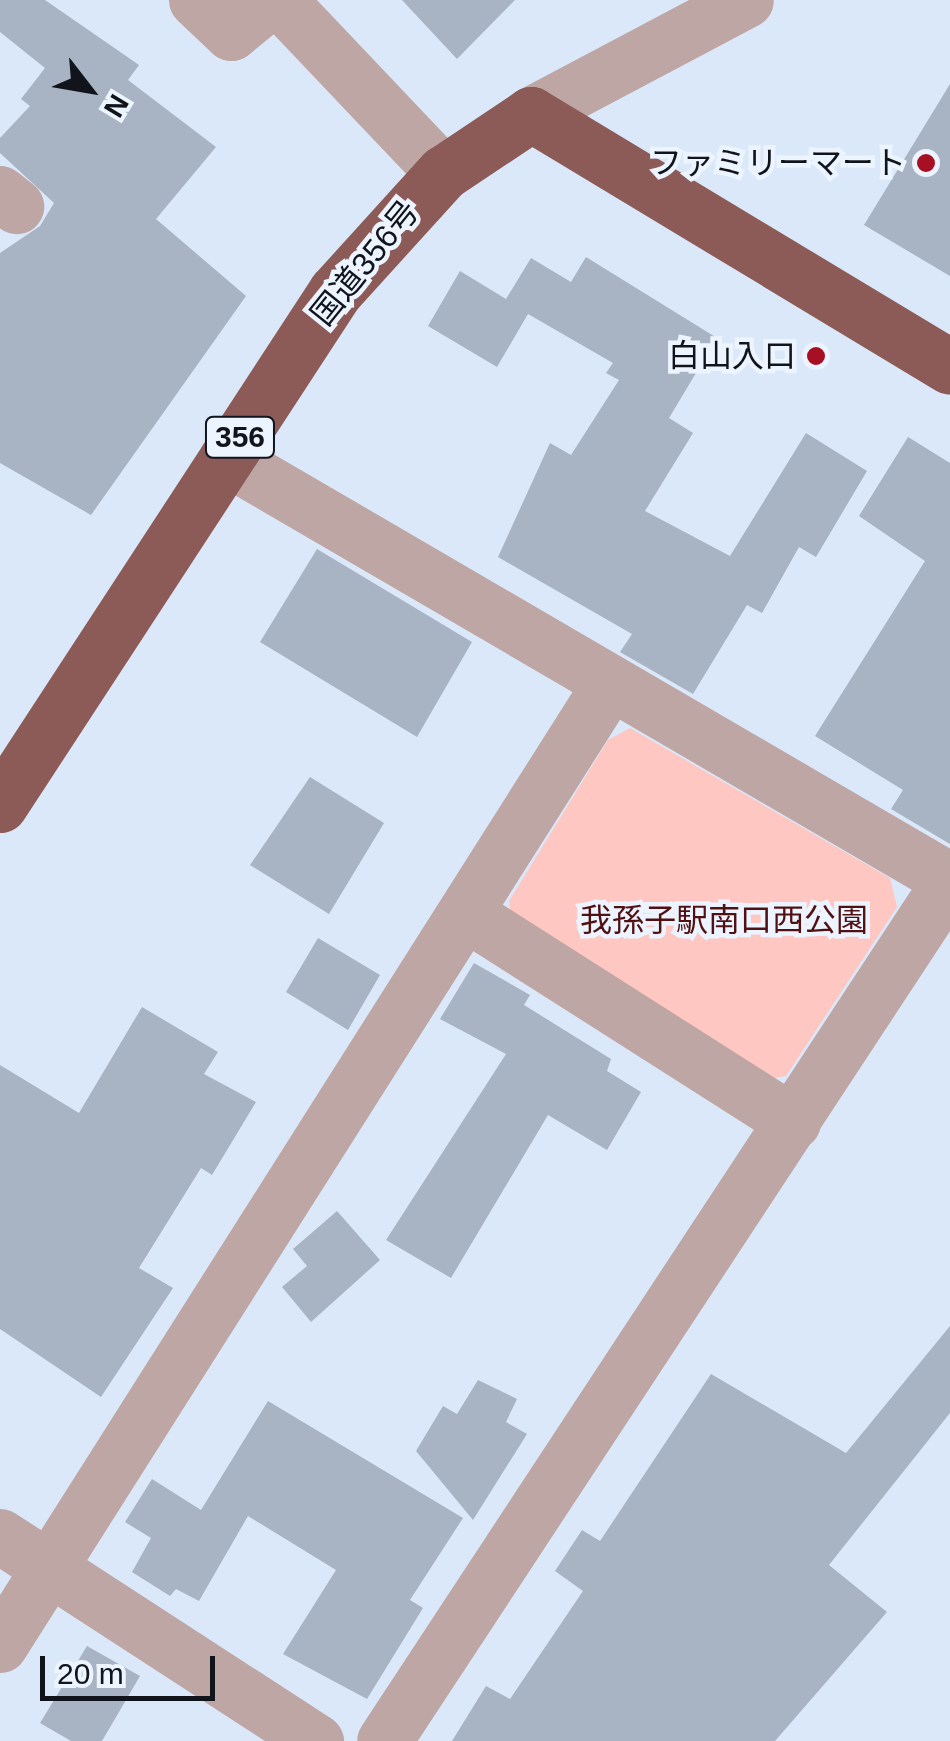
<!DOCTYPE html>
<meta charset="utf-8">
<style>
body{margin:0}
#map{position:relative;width:950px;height:1741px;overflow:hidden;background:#dbe8f9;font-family:Helvetica,"Noto Sans JP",sans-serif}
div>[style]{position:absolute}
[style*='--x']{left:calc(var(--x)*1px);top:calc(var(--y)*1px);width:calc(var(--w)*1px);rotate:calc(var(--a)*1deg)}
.green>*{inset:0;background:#fec7c2}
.building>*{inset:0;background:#a8b4c4}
.minor>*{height:55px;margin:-27.5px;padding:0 27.5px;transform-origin:27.5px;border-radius:27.5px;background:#bea6a4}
.highway>*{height:55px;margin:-27.5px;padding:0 27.5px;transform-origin:27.5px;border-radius:27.5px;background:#8c5b58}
.dots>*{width:28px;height:28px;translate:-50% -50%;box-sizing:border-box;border:5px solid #ecf4ff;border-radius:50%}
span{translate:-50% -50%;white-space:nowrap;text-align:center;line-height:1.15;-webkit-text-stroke:9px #ecf4ff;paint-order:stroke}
.shield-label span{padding:2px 8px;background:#ecf4ff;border:2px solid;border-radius:8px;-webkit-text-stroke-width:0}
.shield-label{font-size:30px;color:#11151b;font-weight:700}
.poi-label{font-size:32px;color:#11151b}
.right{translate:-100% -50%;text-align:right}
.street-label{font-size:32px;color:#11151b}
.park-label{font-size:32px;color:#511113}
.north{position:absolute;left:40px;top:40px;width:100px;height:100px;-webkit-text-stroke:8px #ecf4ff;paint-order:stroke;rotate:121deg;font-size:28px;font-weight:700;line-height:40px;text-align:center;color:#11151b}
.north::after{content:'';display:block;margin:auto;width:35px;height:45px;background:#11151b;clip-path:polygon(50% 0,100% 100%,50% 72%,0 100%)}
.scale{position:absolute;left:40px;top:1656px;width:175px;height:45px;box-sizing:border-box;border:5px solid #11151b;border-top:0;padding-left:12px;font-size:30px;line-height:35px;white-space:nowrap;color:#11151b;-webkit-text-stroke:8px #ecf4ff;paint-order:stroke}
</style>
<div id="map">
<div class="green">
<i style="clip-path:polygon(630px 728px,890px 878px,897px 907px,786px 1076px,756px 1081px,512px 924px,509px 901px,608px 740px)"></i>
</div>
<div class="building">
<i style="clip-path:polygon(0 0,45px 0,139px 65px,128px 80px,216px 147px,156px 219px,246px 296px,91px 515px,0 463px,0 253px,40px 226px,54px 203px,0 153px,0 138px,30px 106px,21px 99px,45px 68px,0 32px)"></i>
<i style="clip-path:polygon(402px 0,515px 0,457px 59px)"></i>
<i style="clip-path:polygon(950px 84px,950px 276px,864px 225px)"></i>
<i style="clip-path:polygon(586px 257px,717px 338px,669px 418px,693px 433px,645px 511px,730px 556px,806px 433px,867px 471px,816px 557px,799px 547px,762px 613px,747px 605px,693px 694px,620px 652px,632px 634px,498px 557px,550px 443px,571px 455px,619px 380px,606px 373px,613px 363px,528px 314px,497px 367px,428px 326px,460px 271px,506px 299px,531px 258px,571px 282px)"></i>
<i style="clip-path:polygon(908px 437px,950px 463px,950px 844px,891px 809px,903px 790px,815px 736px,925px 561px,859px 516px)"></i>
<i style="clip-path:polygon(317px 549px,472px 642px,417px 737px,260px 642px)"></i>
<i style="clip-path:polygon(310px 777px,384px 823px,329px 914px,250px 865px)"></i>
<i style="clip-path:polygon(318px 938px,380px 975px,348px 1030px,286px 992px)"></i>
<i style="clip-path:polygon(474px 963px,530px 995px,524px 1005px,611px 1059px,607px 1071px,641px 1092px,607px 1150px,548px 1115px,451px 1278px,386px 1240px,506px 1054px,440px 1019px)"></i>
<i style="clip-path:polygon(142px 1007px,218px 1052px,204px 1074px,256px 1102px,212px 1175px,201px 1168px,139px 1268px,173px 1288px,101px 1397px,0 1329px,0 1065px,79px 1113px)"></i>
<i style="clip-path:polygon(337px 1211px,380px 1260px,311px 1322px,282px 1287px,307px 1266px,293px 1249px)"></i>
<i style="clip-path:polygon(950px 1326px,950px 1413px,829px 1565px,887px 1612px,775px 1741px,452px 1741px,486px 1686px,510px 1699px,583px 1591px,555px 1571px,582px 1530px,600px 1541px,711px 1374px,846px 1453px)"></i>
<i style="clip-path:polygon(478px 1380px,517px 1399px,506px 1422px,527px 1434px,473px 1520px,416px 1451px,443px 1406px,457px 1414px)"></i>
<i style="clip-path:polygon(268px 1401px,463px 1518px,410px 1600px,423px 1608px,367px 1699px,283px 1654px,336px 1570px,248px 1516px,199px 1601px,176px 1589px,170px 1596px,132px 1572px,151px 1538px,125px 1522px,152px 1479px,201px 1510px)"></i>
<i style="clip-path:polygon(87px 1646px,140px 1676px,102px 1741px,71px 1741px,40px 1723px)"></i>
</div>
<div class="minor">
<i style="--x:196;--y:0;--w:48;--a:43.3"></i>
<i style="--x:231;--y:33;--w:52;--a:-39.5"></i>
<i style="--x:279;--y:0;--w:238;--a:46.5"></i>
<i style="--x:531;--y:114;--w:243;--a:-27.9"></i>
<i style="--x:0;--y:193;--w:21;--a:39"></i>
<i style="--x:226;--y:458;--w:838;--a:30.24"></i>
<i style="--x:950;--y:880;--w:1030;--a:123.32"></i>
<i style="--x:465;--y:913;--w:389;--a:32.5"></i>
<i style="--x:0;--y:1536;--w:377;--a:33"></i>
<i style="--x:0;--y:1645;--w:1139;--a:-57.62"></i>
</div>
<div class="highway">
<i style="--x:0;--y:805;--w:613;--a:-56.85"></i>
<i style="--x:335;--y:292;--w:161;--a:-47.8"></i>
<i style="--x:443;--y:173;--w:106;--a:-33.8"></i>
<i style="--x:531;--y:114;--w:489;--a:31.1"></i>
</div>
<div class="dots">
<i style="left:926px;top:163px;background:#a70f22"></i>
<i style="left:816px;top:356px;background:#a70f22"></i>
</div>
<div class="shield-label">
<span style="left:240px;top:437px">356</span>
</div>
<div class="poi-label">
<span class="right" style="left:906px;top:163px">ファミリーマート</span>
<span class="right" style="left:796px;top:356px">白山入口</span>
</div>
<div class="street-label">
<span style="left:365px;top:263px;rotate:-51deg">国道356号</span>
</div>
<div class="park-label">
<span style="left:724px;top:920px">我孫子駅南口西公園</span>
</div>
<div class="north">N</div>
<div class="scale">20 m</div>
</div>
